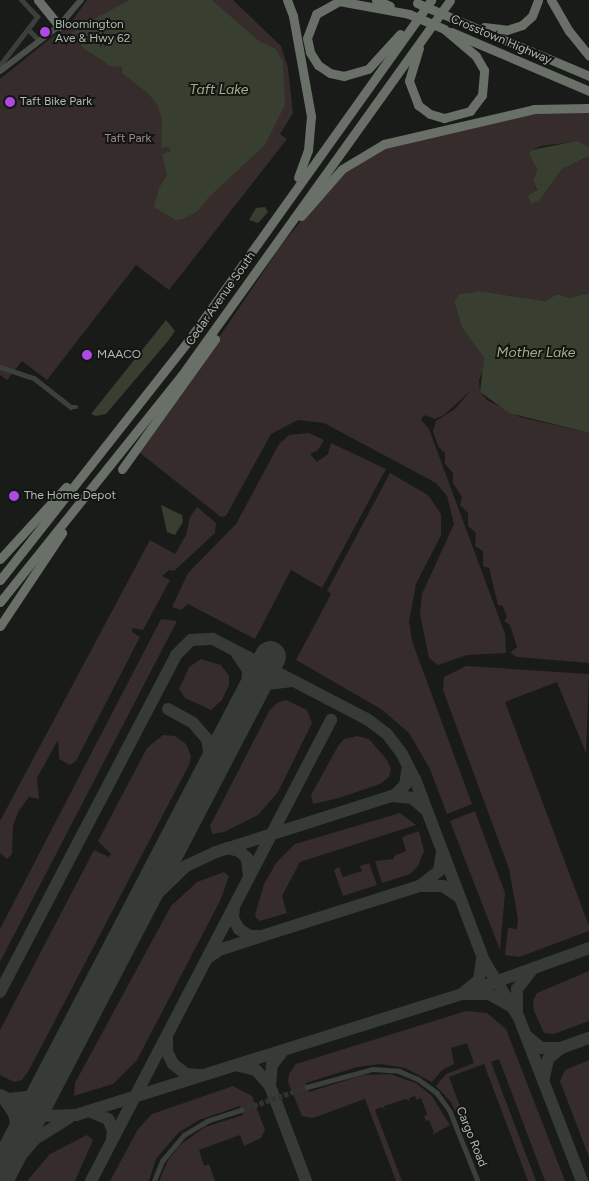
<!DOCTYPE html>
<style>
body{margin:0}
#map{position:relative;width:589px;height:1181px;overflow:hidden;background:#191b19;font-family:Figtree,sans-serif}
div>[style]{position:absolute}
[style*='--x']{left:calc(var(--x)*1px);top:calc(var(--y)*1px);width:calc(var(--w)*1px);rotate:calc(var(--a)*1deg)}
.green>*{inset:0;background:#352c2b}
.water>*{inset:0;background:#383e30}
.taxiway>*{height:12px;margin:-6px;padding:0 6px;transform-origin:6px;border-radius:6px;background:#373b36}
.runway>*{height:31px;margin:-15.5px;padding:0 15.5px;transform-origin:15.5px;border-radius:15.5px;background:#373b36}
.street-tunnel>*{height:4.5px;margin-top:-2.25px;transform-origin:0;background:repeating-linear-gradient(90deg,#30332f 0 4.5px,transparent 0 6.5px)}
.street>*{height:4.5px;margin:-2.25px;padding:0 2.25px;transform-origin:2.25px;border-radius:2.25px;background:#3b403a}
.secondary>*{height:6px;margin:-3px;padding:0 3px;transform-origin:3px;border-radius:3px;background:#4a5049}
.highway>*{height:9px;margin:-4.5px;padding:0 4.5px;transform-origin:4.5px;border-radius:4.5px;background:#697067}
.highway-bridge>*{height:9px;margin:-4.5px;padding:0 4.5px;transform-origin:4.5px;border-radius:4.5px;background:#697067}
.dots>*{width:14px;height:14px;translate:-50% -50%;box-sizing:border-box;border:2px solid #141614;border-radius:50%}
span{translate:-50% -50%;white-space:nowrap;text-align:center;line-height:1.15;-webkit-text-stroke:4px #141614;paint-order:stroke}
.poi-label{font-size:12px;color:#b1baad}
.left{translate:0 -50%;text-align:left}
.street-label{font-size:12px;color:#b1baad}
.park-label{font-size:12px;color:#a38785}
.water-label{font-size:14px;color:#9eb187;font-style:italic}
</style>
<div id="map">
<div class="green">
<i style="clip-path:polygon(87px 0,233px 0,281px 46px,288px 68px,293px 113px,280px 134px,287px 139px,169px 290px,136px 265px,47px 380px,22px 361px,7px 380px,0 375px,0 79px,72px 21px)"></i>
<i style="clip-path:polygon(589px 110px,589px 147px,573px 142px,541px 146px,531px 150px,529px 154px,537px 170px,533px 180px,540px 200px,562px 169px,589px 156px,589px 293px,570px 298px,557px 294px,545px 301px,479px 291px,459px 294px,454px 301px,462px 328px,484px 358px,485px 366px,479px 380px,480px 392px,487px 400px,520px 417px,589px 433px,589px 663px,517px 657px,510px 653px,517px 647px,510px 625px,504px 621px,507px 617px,503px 606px,498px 605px,489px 568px,483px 566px,483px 551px,475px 546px,476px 533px,468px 526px,468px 513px,460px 505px,462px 497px,453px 483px,453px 473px,445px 464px,445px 453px,438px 446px,433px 431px,436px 421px,455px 409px,470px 391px,444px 415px,435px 419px,424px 415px,421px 420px,429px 429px,505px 634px,506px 653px,467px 655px,438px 665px,429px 658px,420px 614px,422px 594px,454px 524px,447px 496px,436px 483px,324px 423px,298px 420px,271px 434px,226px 516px,221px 517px,140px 453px,141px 447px,176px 401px,280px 247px,335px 178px,381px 146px,534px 111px)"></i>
<i style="clip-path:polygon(309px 433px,324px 440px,318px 450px,310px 454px,317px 462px,328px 454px,331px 443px,386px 469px,322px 588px,291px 570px,255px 639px,188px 604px,181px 610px,172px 607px,188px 573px,236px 524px,279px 444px,289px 435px)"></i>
<i style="clip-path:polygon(390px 473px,428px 495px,441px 514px,441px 535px,416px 584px,409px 621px,412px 641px,472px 804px,447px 814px,430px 769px,409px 733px,381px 709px,296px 660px,331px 594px,327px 591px)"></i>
<i style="clip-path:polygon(197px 507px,216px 523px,215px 533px,174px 571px,169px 570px,162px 576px,170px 580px,143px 630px,132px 628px,132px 632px,140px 637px,76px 761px,70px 765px,59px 759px,58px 740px,37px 778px,39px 799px,29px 797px,18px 812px,13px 826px,12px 854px,7px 859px,0 853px,0 821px,150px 540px,175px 554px,186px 535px,190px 517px)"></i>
<i style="clip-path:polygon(161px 619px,177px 621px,0 962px,0 929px)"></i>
<i style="clip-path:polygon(201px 659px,221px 665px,229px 676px,229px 685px,222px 700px,211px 710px,185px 698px,179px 689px,189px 667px)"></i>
<i style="clip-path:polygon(466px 666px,589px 674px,586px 753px,557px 682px,505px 702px,589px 926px,589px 931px,519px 957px,505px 955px,508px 928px,517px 929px,518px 919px,509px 869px,443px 690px,444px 677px)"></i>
<i style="clip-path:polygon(286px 700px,307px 710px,312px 723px,278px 792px,258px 815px,224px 832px,212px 834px,210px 826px,269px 711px,277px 703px)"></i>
<i style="clip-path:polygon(163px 735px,175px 736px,186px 744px,191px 756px,189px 765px,29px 1070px,22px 1080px,14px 1082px,0 1075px,0 1030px,94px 850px,109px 857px,111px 854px,98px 841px,147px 748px)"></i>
<i style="clip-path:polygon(357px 736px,369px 739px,387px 760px,391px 769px,389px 777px,380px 784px,339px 798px,313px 804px,311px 795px,338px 746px,344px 739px)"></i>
<i style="clip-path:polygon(475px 811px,505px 893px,500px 950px,450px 821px)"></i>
<i style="clip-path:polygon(400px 813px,416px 825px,300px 862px,282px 896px,287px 913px,260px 921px,256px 918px,255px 915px,264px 884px,276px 863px,295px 844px)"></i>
<i style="clip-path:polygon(419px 831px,424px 851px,418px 866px,410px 874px,382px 883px,375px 861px,394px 859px,394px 856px,406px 851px,402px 837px)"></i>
<i style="clip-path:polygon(369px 863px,377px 885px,343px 896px,334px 870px,339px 867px,343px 877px,362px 871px,360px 866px)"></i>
<i style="clip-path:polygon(224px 872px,229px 876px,221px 899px,137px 1060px,113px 1084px,74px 1096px,75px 1083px,171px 906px,197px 882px)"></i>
<i style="clip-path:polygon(589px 971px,589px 1021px,554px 1034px,544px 1033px,534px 1011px,533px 1001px,537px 993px)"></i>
<i style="clip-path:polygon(466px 1011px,487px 1013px,506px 1029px,565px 1181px,545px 1181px,499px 1059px,491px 1062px,536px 1181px,528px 1181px,484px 1064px,449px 1077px,465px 1120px,459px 1119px,451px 1102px,436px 1086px,446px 1074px,474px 1063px,467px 1043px,451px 1048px,454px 1064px,442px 1070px,432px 1082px,405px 1068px,381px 1064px,357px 1067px,306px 1083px,309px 1092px,363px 1075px,390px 1074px,416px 1083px,431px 1095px,450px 1125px,432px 1135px,434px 1132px,429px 1120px,426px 1121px,424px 1116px,427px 1114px,421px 1098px,417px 1100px,415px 1096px,409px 1098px,410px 1101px,406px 1099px,384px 1106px,385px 1110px,382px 1107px,375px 1110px,402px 1181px,396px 1181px,365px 1099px,313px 1118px,302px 1116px,288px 1082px,289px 1074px,296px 1064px)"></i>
<i style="clip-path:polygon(589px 1060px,589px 1157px,560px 1081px,565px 1070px)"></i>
<i style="clip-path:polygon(233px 1086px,252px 1096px,265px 1130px,261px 1138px,244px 1146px,240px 1135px,199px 1150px,204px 1166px,209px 1164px,215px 1181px,159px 1181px,168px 1160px,180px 1145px,205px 1127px,243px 1115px,240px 1106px,199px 1120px,178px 1133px,156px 1159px,149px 1181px,110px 1181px,138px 1129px,152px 1114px)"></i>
<i style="clip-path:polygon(87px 1135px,93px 1140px,75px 1181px,27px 1181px,50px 1154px)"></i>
</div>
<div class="water">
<i style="clip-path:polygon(130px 0,212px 0,259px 41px,276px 49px,283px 62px,285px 105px,265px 145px,209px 197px,198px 211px,183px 219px,176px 220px,154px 207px,159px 188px,167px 175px,162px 154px,171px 151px,169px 147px,161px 148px,162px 118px,157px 105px,149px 94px,122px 73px,122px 67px,110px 66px,82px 47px,77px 34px,71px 38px,70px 35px,77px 28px)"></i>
<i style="clip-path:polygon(577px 141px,589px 147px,589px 156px,562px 169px,540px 200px,531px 204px,528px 196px,537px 190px,533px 180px,537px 170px,529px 154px,531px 150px)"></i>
<i style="clip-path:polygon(265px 207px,268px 212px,258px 223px,249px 220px,256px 208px)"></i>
<i style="clip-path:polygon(479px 291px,545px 301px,557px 294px,570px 298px,589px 293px,589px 433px,509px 413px,480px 392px,484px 358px,462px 328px,454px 301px,459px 294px)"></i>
<i style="clip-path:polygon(166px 320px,175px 331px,168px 341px,106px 414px,96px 416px,91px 414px)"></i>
<i style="clip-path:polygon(161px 505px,182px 515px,183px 522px,175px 535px,167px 532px)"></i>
</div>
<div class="taxiway">
<i style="--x:235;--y:651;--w:23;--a:56"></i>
<i style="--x:248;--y:670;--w:30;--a:92"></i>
<i style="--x:247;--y:700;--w:26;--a:-39"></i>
<i style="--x:267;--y:684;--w:25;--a:-7"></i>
<i style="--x:168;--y:709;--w:29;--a:29"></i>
<i style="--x:193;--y:723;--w:21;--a:49"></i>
<i style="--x:207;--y:739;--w:23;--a:80"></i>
<i style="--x:211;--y:762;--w:32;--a:112"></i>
<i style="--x:391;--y:796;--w:21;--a:5"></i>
<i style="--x:412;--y:798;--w:18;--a:41"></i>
<i style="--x:227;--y:848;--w:12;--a:14"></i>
<i style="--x:239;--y:851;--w:11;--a:41"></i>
<i style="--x:247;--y:858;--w:18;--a:84"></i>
<i style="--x:442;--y:852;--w:19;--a:99"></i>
<i style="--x:439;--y:871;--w:24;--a:142"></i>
<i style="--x:420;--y:886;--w:23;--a:0"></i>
<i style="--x:443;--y:886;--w:19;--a:35"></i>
<i style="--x:262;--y:936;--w:166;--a:-17.6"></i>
<i style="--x:112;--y:958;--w:64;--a:-57.1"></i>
<i style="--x:147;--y:904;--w:54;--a:-44.3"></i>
<i style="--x:186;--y:866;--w:33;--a:-25"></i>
<i style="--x:216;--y:852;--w:188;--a:-17.7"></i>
<i style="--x:395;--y:795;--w:14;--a:-45"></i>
<i style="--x:405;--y:785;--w:18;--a:-81"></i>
<i style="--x:208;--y:958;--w:14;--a:-36"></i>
<i style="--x:219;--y:950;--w:45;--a:-18"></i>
<i style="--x:262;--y:936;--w:12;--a:180"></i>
<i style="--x:250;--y:936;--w:13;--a:-148"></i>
<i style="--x:239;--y:929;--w:13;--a:-119"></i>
<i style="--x:233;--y:918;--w:11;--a:-85"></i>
<i style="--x:482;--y:959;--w:21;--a:98"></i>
<i style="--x:479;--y:980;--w:22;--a:141"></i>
<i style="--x:462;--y:994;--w:27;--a:0"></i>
<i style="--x:489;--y:994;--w:23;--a:29"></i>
<i style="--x:0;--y:992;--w:380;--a:-62.4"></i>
<i style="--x:176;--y:655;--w:21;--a:-45"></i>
<i style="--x:191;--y:640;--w:22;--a:-3"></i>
<i style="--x:213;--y:639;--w:174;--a:27.5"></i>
<i style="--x:367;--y:719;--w:25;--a:37"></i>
<i style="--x:387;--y:734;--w:25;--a:53"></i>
<i style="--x:402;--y:754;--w:28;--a:63"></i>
<i style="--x:415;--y:779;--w:195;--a:69.2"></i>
<i style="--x:484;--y:961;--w:67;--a:58.4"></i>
<i style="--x:519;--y:1018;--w:175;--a:68.9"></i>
<i style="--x:517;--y:1011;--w:22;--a:-90"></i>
<i style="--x:517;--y:989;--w:23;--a:-52"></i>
<i style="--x:167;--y:1037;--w:15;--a:90"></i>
<i style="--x:167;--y:1052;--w:13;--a:63"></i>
<i style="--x:173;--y:1064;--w:16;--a:38"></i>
<i style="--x:186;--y:1074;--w:15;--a:4"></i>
<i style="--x:528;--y:1037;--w:17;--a:40"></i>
<i style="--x:541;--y:1048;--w:20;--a:0"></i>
<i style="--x:561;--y:1048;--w:17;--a:140"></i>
<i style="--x:548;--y:1059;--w:19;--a:102"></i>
<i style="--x:561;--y:1048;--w:30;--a:-20"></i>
<i style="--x:239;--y:1066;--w:17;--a:13"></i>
<i style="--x:256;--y:1070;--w:21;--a:49"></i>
<i style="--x:270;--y:1086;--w:21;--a:-85"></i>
<i style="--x:272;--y:1065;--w:18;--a:-52"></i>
<i style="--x:270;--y:1086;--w:102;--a:69.2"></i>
<i style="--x:0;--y:1095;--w:49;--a:25.5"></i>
<i style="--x:44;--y:1116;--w:32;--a:-2"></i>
<i style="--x:76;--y:1115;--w:405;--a:-17.4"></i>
<i style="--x:462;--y:994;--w:135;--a:-19.9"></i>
<i style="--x:4;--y:1099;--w:18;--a:56"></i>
<i style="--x:14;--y:1114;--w:13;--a:77"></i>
<i style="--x:17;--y:1127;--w:31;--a:105"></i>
<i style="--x:10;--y:1099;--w:25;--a:-7"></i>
<i style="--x:35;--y:1096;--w:38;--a:-55"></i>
<i style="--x:89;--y:1111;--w:21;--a:23"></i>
<i style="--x:108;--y:1119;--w:12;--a:66"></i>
<i style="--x:113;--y:1130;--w:9;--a:96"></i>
<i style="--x:0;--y:1180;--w:54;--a:-49.5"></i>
<i style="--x:35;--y:1139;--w:40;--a:-32"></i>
<i style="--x:91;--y:1181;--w:520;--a:-62.5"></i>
</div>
<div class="runway">
<i style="--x:0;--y:1174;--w:584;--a:-62.47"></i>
</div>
<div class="street-tunnel">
<i style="--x:241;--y:1110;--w:70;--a:-19.2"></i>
</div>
<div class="street">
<i style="--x:28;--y:29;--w:16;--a:45"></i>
<i style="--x:0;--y:65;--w:61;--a:-52.4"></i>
<i style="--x:37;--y:17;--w:23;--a:-133"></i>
<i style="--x:0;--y:367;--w:36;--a:18"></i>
<i style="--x:34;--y:378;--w:47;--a:38.1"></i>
<i style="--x:71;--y:407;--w:5;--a:0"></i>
<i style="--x:307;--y:1087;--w:68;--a:-15.3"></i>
<i style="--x:373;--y:1069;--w:26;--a:4"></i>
<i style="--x:399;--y:1071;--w:21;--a:23"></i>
<i style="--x:418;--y:1079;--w:24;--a:36"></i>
<i style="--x:437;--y:1093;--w:22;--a:54"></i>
<i style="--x:450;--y:1111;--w:75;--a:68.2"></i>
<i style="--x:154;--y:1181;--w:22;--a:-68"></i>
<i style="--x:162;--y:1161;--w:34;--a:-50"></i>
<i style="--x:184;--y:1135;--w:27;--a:-31"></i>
<i style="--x:207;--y:1121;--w:36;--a:-18"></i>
</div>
<div class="secondary">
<i style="--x:0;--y:71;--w:74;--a:-37.3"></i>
<i style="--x:59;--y:26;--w:34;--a:-50"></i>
</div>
<div class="highway">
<i style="--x:38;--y:0;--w:33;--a:51"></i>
<i style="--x:287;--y:0;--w:17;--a:69"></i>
<i style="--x:293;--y:16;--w:102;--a:79.8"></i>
<i style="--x:311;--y:116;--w:34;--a:95"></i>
<i style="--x:308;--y:150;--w:29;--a:110"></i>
<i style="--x:376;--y:0;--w:15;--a:23"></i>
<i style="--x:551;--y:0;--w:36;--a:60"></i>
<i style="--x:569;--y:31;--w:32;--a:51"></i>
<i style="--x:452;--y:18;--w:149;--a:22.9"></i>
<i style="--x:484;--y:27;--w:23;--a:7"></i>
<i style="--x:507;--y:30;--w:16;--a:-18"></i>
<i style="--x:522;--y:25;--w:13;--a:-42"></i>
<i style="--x:532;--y:16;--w:17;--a:-69"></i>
<i style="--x:451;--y:32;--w:150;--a:23.1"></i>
<i style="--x:400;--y:34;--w:47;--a:132.4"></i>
<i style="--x:368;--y:69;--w:25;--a:164"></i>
<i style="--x:344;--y:76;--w:14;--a:-168"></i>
<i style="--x:330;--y:73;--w:14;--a:-146"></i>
<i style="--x:318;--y:65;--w:15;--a:-122"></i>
<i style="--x:310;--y:52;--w:14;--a:-102"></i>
<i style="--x:307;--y:38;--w:26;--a:-69"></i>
<i style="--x:316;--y:14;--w:26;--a:-29"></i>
<i style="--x:339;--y:1;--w:71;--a:10.5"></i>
<i style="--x:419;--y:48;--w:34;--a:107"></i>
<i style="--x:409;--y:81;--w:26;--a:69"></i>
<i style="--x:418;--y:105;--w:15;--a:37"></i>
<i style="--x:430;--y:114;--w:15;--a:16"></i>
<i style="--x:444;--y:118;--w:27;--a:-15"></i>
<i style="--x:470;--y:111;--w:20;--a:-53"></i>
<i style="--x:482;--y:95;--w:25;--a:-85"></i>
<i style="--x:484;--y:70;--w:16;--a:-120"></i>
<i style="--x:476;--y:56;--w:42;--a:-139.8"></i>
<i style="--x:301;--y:216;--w:62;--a:-48.9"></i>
<i style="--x:342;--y:169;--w:49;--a:-30.8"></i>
<i style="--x:384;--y:144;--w:154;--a:-13.1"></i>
<i style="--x:534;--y:109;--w:55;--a:-1"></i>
<i style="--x:122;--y:469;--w:160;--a:-54.4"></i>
<i style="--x:0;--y:559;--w:98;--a:-47.5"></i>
<i style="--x:0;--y:580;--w:304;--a:-51.8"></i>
<i style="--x:188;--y:341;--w:419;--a:-54.5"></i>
<i style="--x:0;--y:602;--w:290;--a:-51.3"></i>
<i style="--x:181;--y:376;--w:462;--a:-54.4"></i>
<i style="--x:0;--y:626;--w:112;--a:-56.3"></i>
</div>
<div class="highway-bridge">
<i style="--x:417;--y:3;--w:38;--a:23"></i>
<i style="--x:409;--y:14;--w:38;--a:23"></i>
</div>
<div class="dots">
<i style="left:45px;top:32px;background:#af48e4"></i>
<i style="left:10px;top:102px;background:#af48e4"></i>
<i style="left:87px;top:355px;background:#af48e4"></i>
<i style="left:14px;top:496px;background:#af48e4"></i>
</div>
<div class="poi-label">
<span class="left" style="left:55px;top:32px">Bloomington<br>Ave &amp; Hwy 62</span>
<span class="left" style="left:20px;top:102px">Taft Bike Park</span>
<span class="left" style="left:97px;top:355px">MAACO</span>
<span class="left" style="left:24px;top:496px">The Home Depot</span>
</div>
<div class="street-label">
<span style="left:501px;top:40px;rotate:23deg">Crosstown Highway</span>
<span style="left:221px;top:299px;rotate:-55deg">Cedar Avenue South</span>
<span style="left:471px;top:1137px;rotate:68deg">Cargo Road</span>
</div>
<div class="park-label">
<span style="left:128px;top:139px">Taft Park</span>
</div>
<div class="water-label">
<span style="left:219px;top:90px">Taft Lake</span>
<span style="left:536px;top:353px">Mother Lake</span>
</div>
</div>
